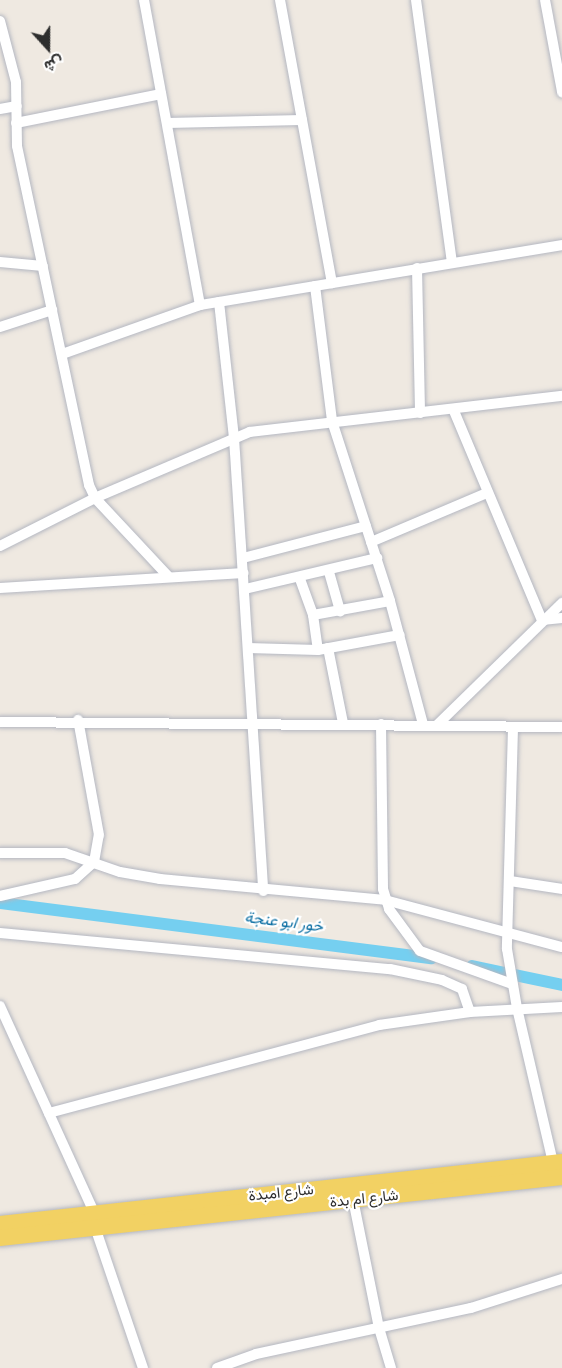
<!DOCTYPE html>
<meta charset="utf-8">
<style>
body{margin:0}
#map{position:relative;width:562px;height:1368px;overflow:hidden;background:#efe9e1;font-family:"Archivo Narrow",Vazirmatn,sans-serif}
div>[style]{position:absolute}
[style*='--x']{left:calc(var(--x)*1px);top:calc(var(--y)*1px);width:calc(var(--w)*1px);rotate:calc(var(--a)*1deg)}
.canal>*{height:12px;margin:-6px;padding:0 6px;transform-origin:6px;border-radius:6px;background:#75cff0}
.roads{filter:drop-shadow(0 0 2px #b4b7c1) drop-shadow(0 0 2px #b4b7c1)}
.minor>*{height:10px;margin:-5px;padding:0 5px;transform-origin:5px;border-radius:5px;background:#fff}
.primary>*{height:16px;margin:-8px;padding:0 8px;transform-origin:8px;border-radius:8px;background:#f2d163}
span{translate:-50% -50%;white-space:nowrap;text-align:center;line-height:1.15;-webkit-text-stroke:4.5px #fff;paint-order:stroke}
.street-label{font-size:15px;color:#2e2e2e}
.water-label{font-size:16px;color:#0d6fa3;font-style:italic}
.north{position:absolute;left:18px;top:18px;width:60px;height:60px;-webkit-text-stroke:4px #fff;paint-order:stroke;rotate:159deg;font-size:16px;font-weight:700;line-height:24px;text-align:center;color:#2e2e2e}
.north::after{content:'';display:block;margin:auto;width:21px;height:27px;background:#2e2e2e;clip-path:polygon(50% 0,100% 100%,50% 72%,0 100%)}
</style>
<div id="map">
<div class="canal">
<i style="--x:0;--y:903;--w:435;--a:7.3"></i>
<i style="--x:472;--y:966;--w:92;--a:11.9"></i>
</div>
<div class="roads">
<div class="minor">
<i style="--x:144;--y:0;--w:310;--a:79.6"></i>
<i style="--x:280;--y:0;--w:288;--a:79.6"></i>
<i style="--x:416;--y:0;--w:264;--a:82.2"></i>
<i style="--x:545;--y:0;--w:94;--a:79.5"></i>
<i style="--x:0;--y:21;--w:63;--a:75.3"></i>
<i style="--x:16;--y:82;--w:64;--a:89.1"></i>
<i style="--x:17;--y:146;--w:347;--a:78"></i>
<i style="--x:89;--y:485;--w:14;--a:65"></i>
<i style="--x:95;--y:498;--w:108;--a:46.9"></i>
<i style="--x:0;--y:109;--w:17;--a:-10"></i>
<i style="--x:16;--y:123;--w:148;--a:-11.3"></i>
<i style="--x:167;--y:123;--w:135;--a:-1.3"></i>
<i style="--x:0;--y:262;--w:43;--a:5.3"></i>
<i style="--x:417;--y:268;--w:145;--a:88.8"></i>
<i style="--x:315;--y:286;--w:136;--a:82.8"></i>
<i style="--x:332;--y:421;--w:189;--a:72.1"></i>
<i style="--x:390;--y:601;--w:127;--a:75"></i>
<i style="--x:219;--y:302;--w:137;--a:83.7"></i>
<i style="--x:234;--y:438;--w:454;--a:86.3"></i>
<i style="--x:0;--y:327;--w:55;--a:-18.1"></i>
<i style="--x:62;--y:354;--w:146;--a:-19.5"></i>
<i style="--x:200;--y:305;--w:367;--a:-9.4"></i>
<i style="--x:454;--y:411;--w:227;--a:67.2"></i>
<i style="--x:542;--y:620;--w:20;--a:-6"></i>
<i style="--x:371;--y:542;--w:126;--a:-22.9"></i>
<i style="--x:0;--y:546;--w:106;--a:-26.8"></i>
<i style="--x:95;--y:498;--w:168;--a:-23.1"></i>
<i style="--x:250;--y:432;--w:314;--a:-6.6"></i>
<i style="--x:243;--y:558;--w:127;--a:-14.6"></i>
<i style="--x:329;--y:572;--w:41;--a:74.2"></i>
<i style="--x:300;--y:579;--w:38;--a:70"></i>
<i style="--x:313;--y:615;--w:35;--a:82"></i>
<i style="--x:0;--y:588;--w:244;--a:-3.5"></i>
<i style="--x:245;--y:589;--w:136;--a:-13.2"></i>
<i style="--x:313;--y:615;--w:78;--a:-10.3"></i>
<i style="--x:248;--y:648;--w:70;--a:1.6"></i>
<i style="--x:318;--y:650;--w:83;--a:-10.4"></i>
<i style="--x:328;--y:648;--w:76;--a:78.7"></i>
<i style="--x:0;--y:722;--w:562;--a:0.51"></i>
<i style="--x:381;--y:724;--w:165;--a:89.3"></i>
<i style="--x:383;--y:889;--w:21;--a:73"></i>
<i style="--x:389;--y:909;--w:52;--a:53.6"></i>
<i style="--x:420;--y:951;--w:98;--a:19.7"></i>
<i style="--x:437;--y:725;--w:175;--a:-44.3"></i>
<i style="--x:513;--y:728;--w:221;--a:91.6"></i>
<i style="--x:507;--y:949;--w:60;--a:80.4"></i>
<i style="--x:517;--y:1008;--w:159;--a:76.9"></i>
<i style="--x:0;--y:853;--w:65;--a:0"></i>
<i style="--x:65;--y:853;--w:58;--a:19.1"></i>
<i style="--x:120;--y:872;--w:41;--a:9.9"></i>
<i style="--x:160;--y:879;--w:226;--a:5.3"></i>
<i style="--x:385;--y:900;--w:183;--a:14.9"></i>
<i style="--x:510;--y:881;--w:53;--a:8.7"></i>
<i style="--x:0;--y:896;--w:77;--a:-12.8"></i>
<i style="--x:75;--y:879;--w:25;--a:-42"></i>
<i style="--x:94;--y:862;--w:27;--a:-80"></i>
<i style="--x:99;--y:835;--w:117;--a:-100.3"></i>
<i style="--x:0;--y:933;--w:392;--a:5.3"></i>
<i style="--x:390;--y:969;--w:53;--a:11.9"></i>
<i style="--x:442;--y:980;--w:22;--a:24"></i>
<i style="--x:462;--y:989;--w:24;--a:71"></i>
<i style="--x:0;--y:1006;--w:229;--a:65.5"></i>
<i style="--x:49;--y:1113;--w:342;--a:-14.9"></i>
<i style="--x:379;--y:1025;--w:92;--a:-8.1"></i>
<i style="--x:470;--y:1012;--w:92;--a:-3.1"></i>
<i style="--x:353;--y:1199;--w:132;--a:78.6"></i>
<i style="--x:379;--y:1328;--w:42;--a:73.3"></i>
<i style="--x:95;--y:1227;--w:149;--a:71.2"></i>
<i style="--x:217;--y:1368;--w:41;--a:-19.7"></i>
<i style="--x:256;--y:1354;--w:220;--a:-12.1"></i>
<i style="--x:471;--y:1308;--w:96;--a:-17.7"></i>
</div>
<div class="primary">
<i style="--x:0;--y:1224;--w:565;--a:-6.3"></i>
<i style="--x:0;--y:1238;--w:565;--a:-6.19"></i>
</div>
</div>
<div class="street-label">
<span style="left:281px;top:1192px;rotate:-6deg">شارع امبدة</span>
<span style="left:364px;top:1198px;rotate:-6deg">شارع ام بدة</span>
</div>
<div class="water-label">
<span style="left:284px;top:921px;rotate:7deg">خور ابو عنجة</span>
</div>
<div class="north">ش</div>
</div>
